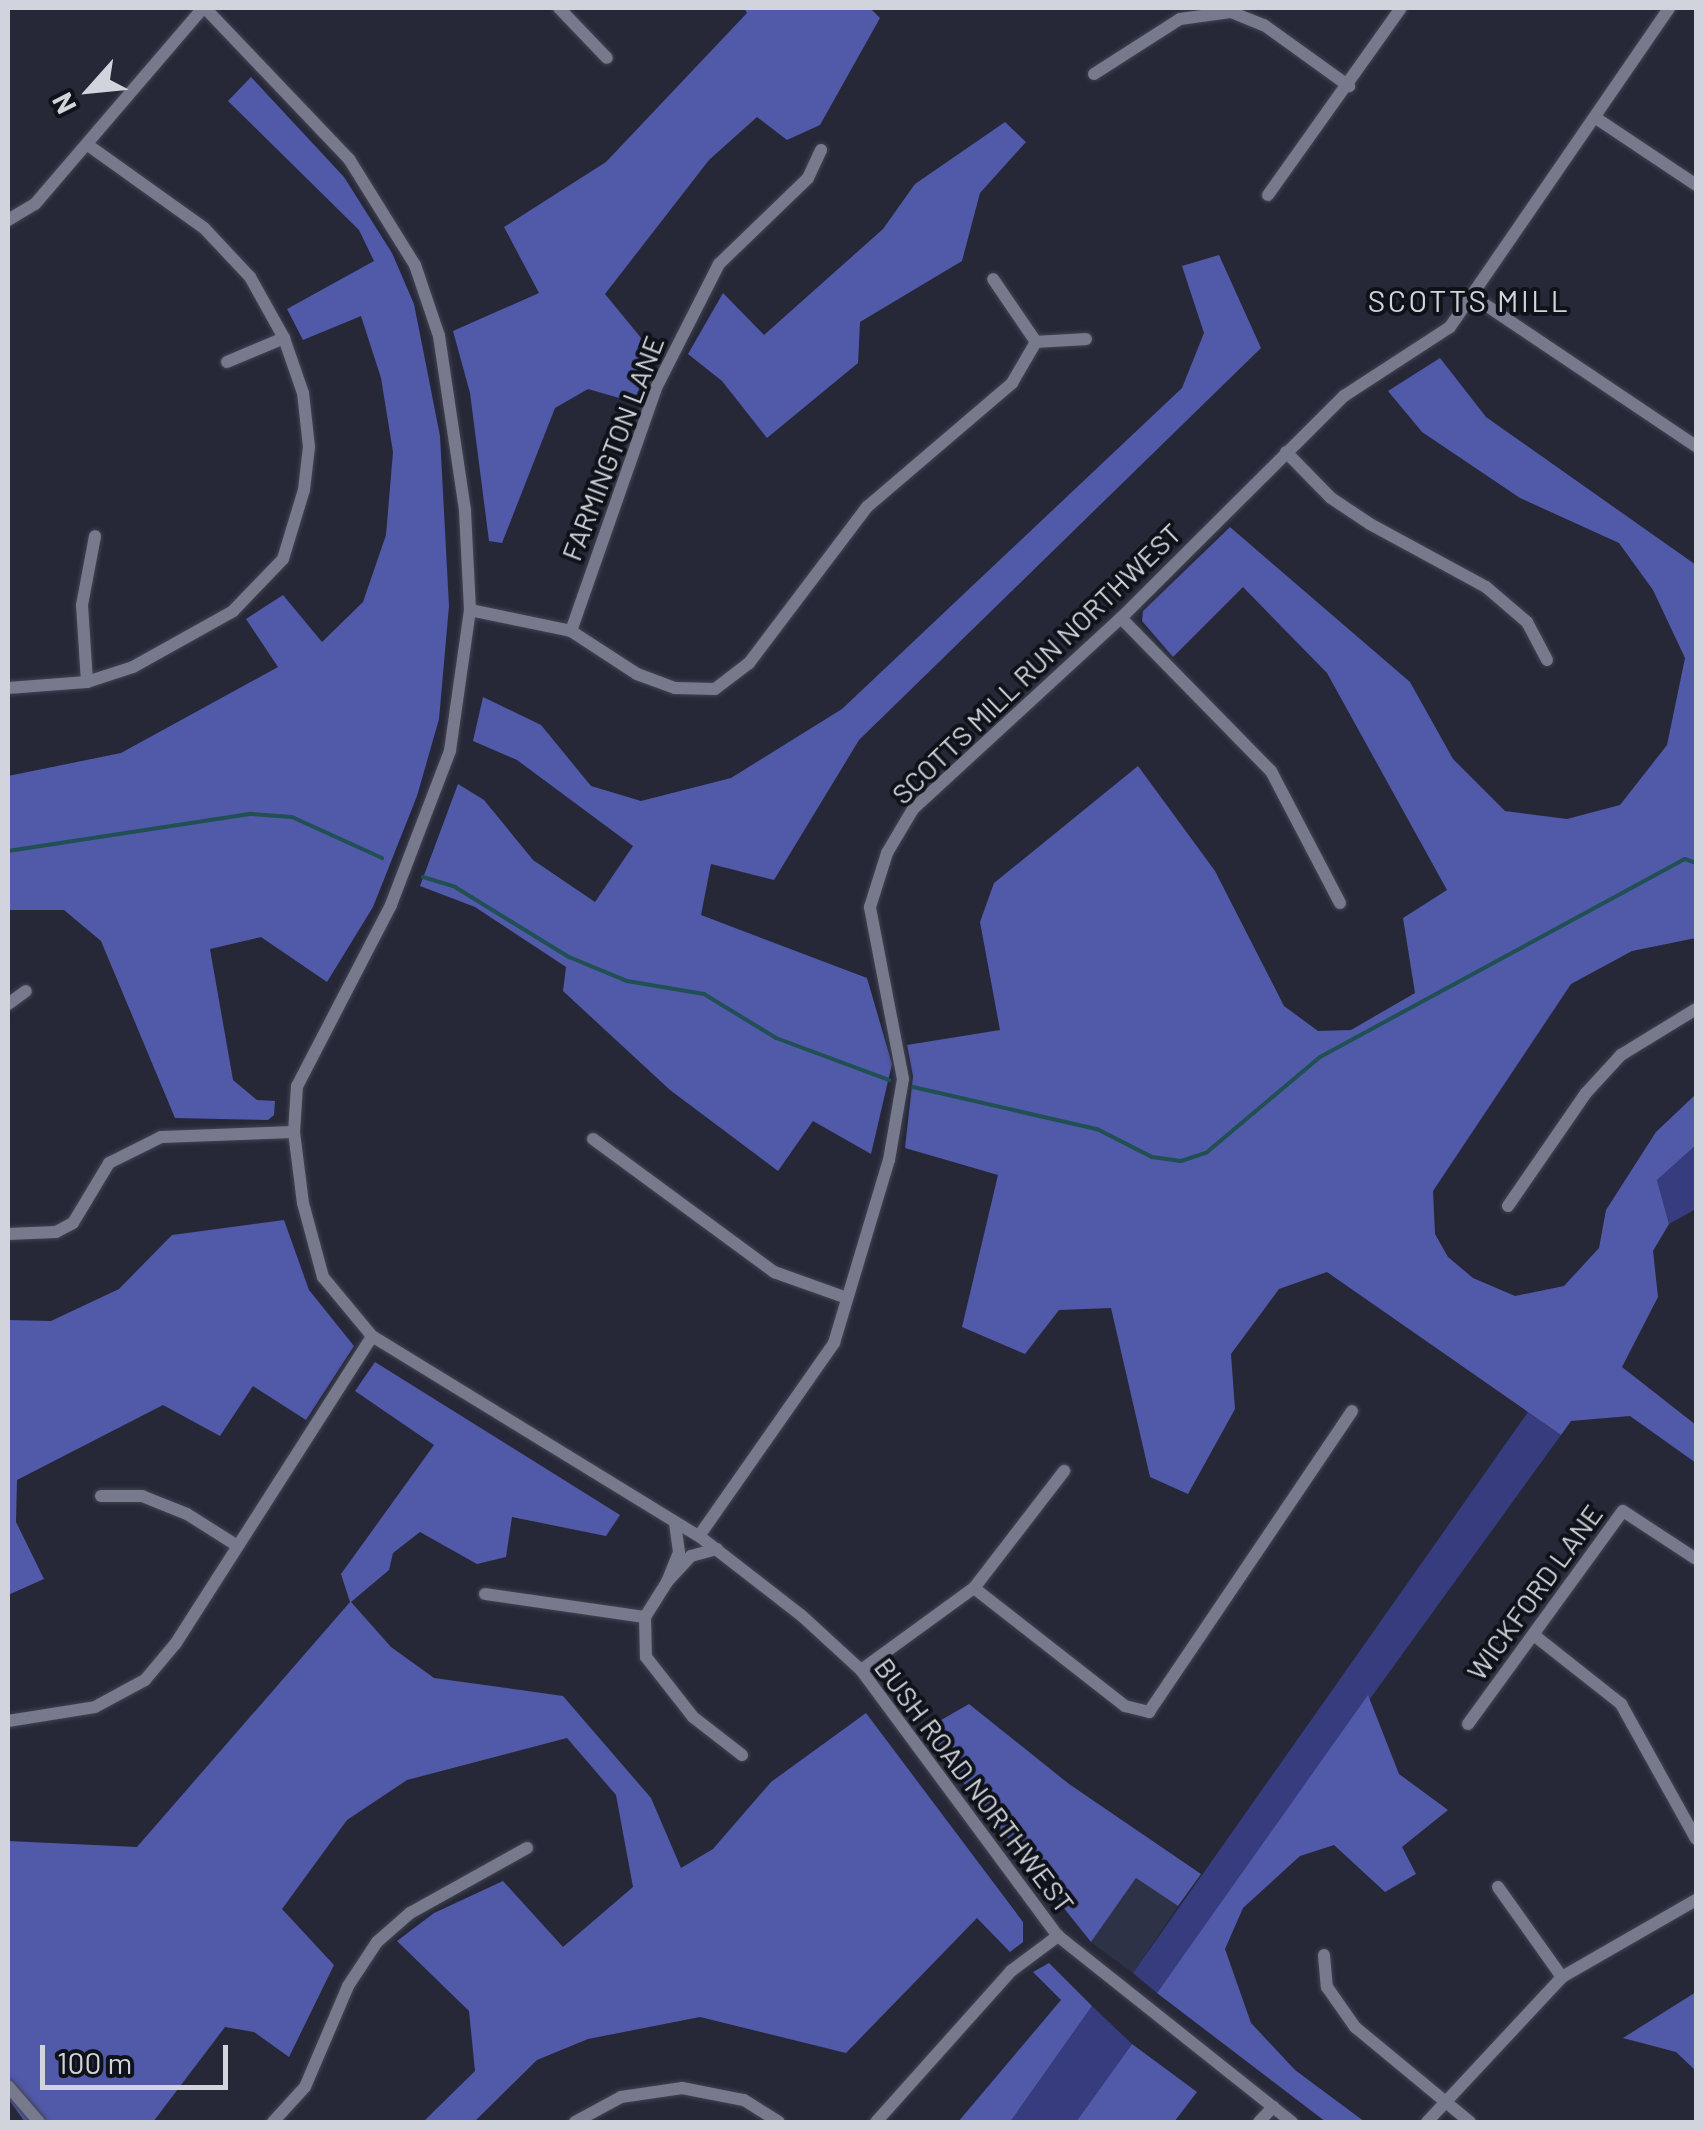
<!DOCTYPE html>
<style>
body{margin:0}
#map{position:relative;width:1704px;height:2130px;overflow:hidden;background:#262838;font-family:Barlow,sans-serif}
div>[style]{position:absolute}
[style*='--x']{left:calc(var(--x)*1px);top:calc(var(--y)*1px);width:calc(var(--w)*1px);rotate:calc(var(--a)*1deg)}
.built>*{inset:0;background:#2e3247}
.green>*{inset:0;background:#363c7e}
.forest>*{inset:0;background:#5159a9}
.stream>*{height:4px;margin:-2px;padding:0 2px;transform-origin:2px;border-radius:2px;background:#215053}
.roads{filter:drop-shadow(0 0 2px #414350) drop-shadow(0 0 2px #414350)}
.minor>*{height:12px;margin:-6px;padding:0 6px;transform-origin:6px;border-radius:6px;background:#767a8c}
span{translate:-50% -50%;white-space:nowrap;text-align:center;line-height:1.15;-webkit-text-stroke:8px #101219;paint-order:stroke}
.street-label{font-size:28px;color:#d1d3dd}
.neighbourhood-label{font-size:30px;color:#d1d3dd;letter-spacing:2.5px}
.frame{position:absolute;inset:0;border:10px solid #d1d3dd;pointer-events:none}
.north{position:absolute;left:40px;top:40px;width:100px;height:100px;-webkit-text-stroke:8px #101219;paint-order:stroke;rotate:243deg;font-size:28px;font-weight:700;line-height:40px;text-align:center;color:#d1d3dd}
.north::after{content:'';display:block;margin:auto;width:35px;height:45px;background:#d1d3dd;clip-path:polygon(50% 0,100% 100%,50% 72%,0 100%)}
.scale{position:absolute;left:40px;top:2045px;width:188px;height:45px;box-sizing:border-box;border:5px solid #d1d3dd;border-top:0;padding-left:12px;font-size:30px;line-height:35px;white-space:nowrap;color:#d1d3dd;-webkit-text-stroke:8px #101219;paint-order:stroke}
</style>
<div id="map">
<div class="built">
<i style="clip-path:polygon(1136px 1878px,1178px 1906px,1133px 1973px,1091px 1942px)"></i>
</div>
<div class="green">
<i style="clip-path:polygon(1696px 1145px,1696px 1209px,1669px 1224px,1657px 1180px)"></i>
<i style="clip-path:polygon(1528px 1412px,1561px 1435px,1157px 1993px,1133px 1973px)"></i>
<i style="clip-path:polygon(1092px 2006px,1132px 2044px,1076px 2122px,1010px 2122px)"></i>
</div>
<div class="forest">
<i style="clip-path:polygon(744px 8px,870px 8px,880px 18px,820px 125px,787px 140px,757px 117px,709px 160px,605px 294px,655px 355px,633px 402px,588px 389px,555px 408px,502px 543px,489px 541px,470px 393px,453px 331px,539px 293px,504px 227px,606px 162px,747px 13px)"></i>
<i style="clip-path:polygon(251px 77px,344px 177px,392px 253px,414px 304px,440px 436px,449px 606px,439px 719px,417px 796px,373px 907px,327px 982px,261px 937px,210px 949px,233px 1080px,257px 1100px,275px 1101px,274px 1115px,268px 1120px,175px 1118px,101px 941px,64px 910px,8px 910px,8px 776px,121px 753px,278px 667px,246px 619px,283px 595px,322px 642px,363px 602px,386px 535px,393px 452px,381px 378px,361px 316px,303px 340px,287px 309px,374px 261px,359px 230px,228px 101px)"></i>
<i style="clip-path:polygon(1005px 122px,1026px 142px,980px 193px,962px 261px,860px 322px,858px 363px,767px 438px,722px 381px,688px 354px,723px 293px,764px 335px,883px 229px,915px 184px)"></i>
<i style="clip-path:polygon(1219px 255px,1261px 348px,859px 740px,774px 880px,711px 864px,701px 915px,867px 978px,892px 1064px,871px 1154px,813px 1121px,778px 1171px,670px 1090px,563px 991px,566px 967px,475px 907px,420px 886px,458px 784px,484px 800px,533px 860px,595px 902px,633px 846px,517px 760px,473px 741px,483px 697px,541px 725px,591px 786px,641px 801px,731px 778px,842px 709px,1182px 388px,1204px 333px,1182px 266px)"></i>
<i style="clip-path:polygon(1440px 358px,1486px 417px,1696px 565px,1696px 938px,1632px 951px,1571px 984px,1433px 1191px,1435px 1234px,1448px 1257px,1473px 1278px,1515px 1296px,1564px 1286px,1599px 1248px,1606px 1210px,1656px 1132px,1696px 1094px,1696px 1145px,1657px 1180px,1669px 1224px,1653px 1251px,1658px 1297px,1622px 1367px,1696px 1425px,1696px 1463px,1630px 1416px,1571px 1421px,1561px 1435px,1327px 1272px,1279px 1289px,1231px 1354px,1235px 1409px,1188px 1494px,1150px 1477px,1111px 1308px,1059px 1310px,1025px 1354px,962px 1327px,998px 1175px,905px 1148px,913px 1076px,907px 1045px,1000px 1030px,980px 922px,994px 883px,1138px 766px,1215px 871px,1284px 1006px,1318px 1031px,1351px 1030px,1415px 993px,1403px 918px,1447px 890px,1327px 673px,1243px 587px,1173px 657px,1142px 621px,1143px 611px,1230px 527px,1410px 682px,1453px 759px,1505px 811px,1567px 819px,1620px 805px,1667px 745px,1685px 658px,1653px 590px,1619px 543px,1520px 498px,1422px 432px,1388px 391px)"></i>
<i style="clip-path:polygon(284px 1220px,309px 1290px,354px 1346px,306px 1420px,253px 1386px,220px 1436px,163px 1405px,17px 1480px,16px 1522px,44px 1579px,8px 1595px,8px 1320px,51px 1321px,119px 1289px,172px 1235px)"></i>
<i style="clip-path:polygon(375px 1362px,620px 1515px,606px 1536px,512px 1517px,506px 1557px,477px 1564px,420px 1532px,393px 1553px,389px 1570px,351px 1602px,391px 1647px,434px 1678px,563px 1696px,651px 1798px,681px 1868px,713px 1849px,771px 1782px,866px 1713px,1023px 1922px,1023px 1942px,1010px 1952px,977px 1918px,846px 2053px,700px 2017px,588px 2039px,537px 2060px,474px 2122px,423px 2122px,475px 2071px,469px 2011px,397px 1941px,434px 1913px,503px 1881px,563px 1947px,633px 1887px,616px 1795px,567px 1738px,407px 1780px,347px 1820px,282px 1909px,334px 1965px,289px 2057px,254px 2032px,225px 2027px,153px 2122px,25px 2122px,8px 2098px,8px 1841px,137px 1847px,350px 1602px,341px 1574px,434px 1445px,355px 1391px)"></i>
<i style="clip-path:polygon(1368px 1695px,1399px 1774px,1448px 1810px,1402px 1847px,1416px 1874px,1385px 1892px,1334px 1845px,1300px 1856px,1243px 1908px,1225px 1949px,1251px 2023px,1295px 2070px,1365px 2122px,1326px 2122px,1157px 1993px)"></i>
<i style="clip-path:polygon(969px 1704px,1069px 1784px,1201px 1874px,1178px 1906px,1136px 1878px,1091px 1942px,922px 1731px)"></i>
<i style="clip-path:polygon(1049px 1963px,1092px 2006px,1010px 2122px,958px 2122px,1061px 2000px,1033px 1972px)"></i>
<i style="clip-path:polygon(1696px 1992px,1696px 2071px,1676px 2052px,1623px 2038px)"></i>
<i style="clip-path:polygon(1132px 2044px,1197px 2092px,1174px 2122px,1076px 2122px)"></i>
</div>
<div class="stream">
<i style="--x:8;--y:851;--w:246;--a:-8.7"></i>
<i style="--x:251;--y:814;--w:41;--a:4.2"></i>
<i style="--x:292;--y:817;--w:99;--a:24.5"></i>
<i style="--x:423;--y:877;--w:34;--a:17"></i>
<i style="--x:455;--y:887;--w:134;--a:31.6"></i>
<i style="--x:569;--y:957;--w:63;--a:22.5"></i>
<i style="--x:627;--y:981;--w:78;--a:9.6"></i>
<i style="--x:704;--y:994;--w:84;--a:31.4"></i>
<i style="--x:776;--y:1038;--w:121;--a:20.4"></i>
<i style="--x:913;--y:1087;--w:189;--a:12.9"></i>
<i style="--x:1097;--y:1129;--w:62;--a:27"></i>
<i style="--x:1152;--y:1157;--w:29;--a:8"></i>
<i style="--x:1181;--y:1161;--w:26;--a:-18"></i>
<i style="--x:1206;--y:1153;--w:149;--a:-40.1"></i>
<i style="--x:1320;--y:1057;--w:415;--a:-28.5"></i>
<i style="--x:1685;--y:859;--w:12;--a:20"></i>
</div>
<div class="roads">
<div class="minor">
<i style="--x:205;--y:8;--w:209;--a:46.4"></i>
<i style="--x:349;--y:159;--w:125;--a:58.1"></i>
<i style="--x:415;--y:265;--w:75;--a:71.3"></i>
<i style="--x:439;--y:336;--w:177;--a:81.5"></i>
<i style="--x:465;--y:511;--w:99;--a:87.1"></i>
<i style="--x:470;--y:610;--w:142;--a:98.1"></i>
<i style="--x:450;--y:751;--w:165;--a:111"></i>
<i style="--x:391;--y:905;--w:204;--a:117.4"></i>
<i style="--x:297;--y:1086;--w:46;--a:93.7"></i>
<i style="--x:294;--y:1132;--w:72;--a:82.8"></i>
<i style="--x:303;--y:1203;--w:77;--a:74.9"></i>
<i style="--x:323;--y:1277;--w:77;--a:50.3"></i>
<i style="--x:372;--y:1336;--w:383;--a:31.5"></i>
<i style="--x:699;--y:1536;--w:130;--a:37.8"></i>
<i style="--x:802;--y:1616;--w:80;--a:42.5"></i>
<i style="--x:861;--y:1670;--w:331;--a:53.5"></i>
<i style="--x:1058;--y:1936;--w:299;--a:38.5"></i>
<i style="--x:559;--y:8;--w:69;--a:46.2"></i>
<i style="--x:1094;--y:74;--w:102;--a:-32.6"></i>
<i style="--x:1180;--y:19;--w:51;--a:-7.8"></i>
<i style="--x:1231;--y:12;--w:35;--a:22"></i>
<i style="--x:1264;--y:25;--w:105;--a:35.7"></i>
<i style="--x:1596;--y:118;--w:120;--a:33.8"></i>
<i style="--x:1268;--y:195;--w:229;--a:-54.6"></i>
<i style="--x:8;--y:220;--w:31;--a:-31"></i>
<i style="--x:35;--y:204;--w:258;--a:-49.4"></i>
<i style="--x:1471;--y:295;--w:271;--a:33.9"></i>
<i style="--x:1036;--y:342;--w:50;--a:-3.4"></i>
<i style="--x:227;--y:362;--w:62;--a:-22.8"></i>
<i style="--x:1286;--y:452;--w:64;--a:45.6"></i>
<i style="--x:1331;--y:498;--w:47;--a:33.7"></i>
<i style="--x:1370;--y:524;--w:132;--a:28.5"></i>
<i style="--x:1486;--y:587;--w:54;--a:40.5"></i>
<i style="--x:1527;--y:622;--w:43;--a:62.2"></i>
<i style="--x:470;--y:610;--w:103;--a:11.7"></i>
<i style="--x:571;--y:631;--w:79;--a:33.1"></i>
<i style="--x:637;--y:674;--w:40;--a:20.2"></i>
<i style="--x:675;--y:688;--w:40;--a:1.4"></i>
<i style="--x:715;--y:689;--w:43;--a:-37.4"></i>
<i style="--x:749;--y:663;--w:196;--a:-52.9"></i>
<i style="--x:867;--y:507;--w:191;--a:-40.5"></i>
<i style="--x:1012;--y:383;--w:48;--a:-59.7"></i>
<i style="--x:1036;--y:342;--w:76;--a:-124.3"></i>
<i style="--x:1121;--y:618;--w:214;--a:45.6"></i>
<i style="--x:1271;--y:771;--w:149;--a:62.4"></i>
<i style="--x:571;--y:631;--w:257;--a:-70.7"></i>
<i style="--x:656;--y:388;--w:139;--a:-63.1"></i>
<i style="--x:719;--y:264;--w:124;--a:-44"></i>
<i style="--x:808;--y:178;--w:31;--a:-65"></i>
<i style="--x:87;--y:682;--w:77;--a:-93.7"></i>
<i style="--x:82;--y:605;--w:70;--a:-79.3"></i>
<i style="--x:8;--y:688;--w:79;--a:-4.3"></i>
<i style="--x:87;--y:682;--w:48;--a:-18.1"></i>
<i style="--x:133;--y:667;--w:115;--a:-29.2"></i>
<i style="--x:233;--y:611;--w:72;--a:-46.1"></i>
<i style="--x:283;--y:559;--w:72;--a:-73.1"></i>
<i style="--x:304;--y:490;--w:43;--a:-83.4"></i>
<i style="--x:309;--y:447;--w:54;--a:-96.3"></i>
<i style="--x:303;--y:393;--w:58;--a:-109.1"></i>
<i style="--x:284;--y:338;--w:70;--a:-119.1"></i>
<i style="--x:250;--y:277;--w:67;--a:-133.2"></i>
<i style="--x:204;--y:228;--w:143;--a:-144.4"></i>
<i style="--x:8;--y:1004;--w:22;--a:-36"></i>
<i style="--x:593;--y:1139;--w:225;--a:36.3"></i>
<i style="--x:774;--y:1272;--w:77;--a:19.6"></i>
<i style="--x:1508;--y:1206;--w:137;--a:-55.4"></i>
<i style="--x:1586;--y:1093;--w:52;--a:-47.4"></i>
<i style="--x:1621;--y:1055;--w:88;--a:-31.5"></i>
<i style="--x:8;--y:1234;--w:48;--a:-2.4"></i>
<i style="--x:56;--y:1232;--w:19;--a:-28"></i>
<i style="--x:73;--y:1223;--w:70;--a:-59"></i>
<i style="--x:109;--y:1163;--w:58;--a:-26.6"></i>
<i style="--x:161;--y:1137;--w:133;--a:-2.2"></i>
<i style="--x:101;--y:1496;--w:41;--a:0"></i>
<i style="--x:142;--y:1496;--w:48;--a:21.8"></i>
<i style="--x:187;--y:1514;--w:58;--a:32.3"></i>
<i style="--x:699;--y:1536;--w:236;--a:-55"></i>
<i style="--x:834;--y:1343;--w:191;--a:-73.3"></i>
<i style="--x:889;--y:1160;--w:82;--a:-80.2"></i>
<i style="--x:903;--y:1079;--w:175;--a:-100.9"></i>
<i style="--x:870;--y:907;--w:57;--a:-72.5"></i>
<i style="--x:887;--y:853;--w:51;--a:-59.4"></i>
<i style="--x:913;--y:809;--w:282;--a:-42.6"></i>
<i style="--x:1121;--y:618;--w:315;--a:-44.9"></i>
<i style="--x:1344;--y:396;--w:126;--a:-33.1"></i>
<i style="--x:1450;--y:327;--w:387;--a:-55.5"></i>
<i style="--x:717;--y:1549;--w:27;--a:165"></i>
<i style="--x:691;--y:1556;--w:35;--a:133"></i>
<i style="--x:667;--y:1582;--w:41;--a:122.2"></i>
<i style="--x:645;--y:1617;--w:40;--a:88.6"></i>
<i style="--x:646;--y:1657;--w:76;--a:51.9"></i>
<i style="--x:693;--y:1717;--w:62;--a:37.8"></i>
<i style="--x:667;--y:1582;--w:32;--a:-68"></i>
<i style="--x:679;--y:1552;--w:28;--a:-98"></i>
<i style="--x:974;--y:1588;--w:192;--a:38"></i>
<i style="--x:1125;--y:1706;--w:25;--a:14"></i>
<i style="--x:1149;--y:1712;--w:363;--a:-56"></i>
<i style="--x:485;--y:1594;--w:162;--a:8.2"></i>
<i style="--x:1535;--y:1636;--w:110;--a:38.3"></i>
<i style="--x:1621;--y:1704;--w:154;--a:60.9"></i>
<i style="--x:861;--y:1670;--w:140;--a:-36"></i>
<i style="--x:974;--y:1588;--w:148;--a:-52.4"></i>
<i style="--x:8;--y:1721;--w:88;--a:-9.1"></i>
<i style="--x:95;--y:1707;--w:57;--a:-28.4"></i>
<i style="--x:145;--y:1680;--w:48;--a:-50"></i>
<i style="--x:176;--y:1643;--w:364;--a:-57.4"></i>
<i style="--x:1468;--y:1724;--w:263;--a:-54"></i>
<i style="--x:1623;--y:1511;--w:87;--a:33.3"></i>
<i style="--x:1498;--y:1887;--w:110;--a:54.6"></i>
<i style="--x:1324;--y:1955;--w:32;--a:85"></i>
<i style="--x:1327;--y:1987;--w:49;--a:55"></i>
<i style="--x:1355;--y:2027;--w:149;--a:39.6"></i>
<i style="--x:8;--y:2086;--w:48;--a:49.3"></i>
<i style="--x:273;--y:2122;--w:47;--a:-47.6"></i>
<i style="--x:305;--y:2087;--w:110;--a:-66.9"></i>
<i style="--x:348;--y:1986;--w:53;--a:-56.6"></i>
<i style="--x:377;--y:1942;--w:44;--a:-41.3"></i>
<i style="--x:410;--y:1913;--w:134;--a:-29.1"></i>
<i style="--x:575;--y:2122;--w:52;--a:-28.5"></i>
<i style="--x:621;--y:2097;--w:62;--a:-8.4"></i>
<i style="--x:682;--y:2088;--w:63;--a:11"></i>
<i style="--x:744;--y:2100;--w:41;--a:32.2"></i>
<i style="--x:876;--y:2122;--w:203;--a:-48.2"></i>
<i style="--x:1011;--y:1971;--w:59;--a:-36.7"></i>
<i style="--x:1259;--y:2122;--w:21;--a:-47"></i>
<i style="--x:1427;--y:2122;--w:198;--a:-47"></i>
<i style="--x:1562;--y:1977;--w:155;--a:-29.9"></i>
</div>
</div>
<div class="street-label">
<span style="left:612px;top:448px;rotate:-69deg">FARMINGTON LANE</span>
<span style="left:1036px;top:663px;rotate:-44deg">SCOTTS MILL RUN NORTHWEST</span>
<span style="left:1534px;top:1592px;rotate:-54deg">WICKFORD LANE</span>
<span style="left:975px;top:1785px;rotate:53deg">BUSH ROAD NORTHWEST</span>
</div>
<div class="neighbourhood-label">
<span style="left:1469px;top:300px">SCOTTS MILL</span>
</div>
<div class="frame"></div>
<div class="north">N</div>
<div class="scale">100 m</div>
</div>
